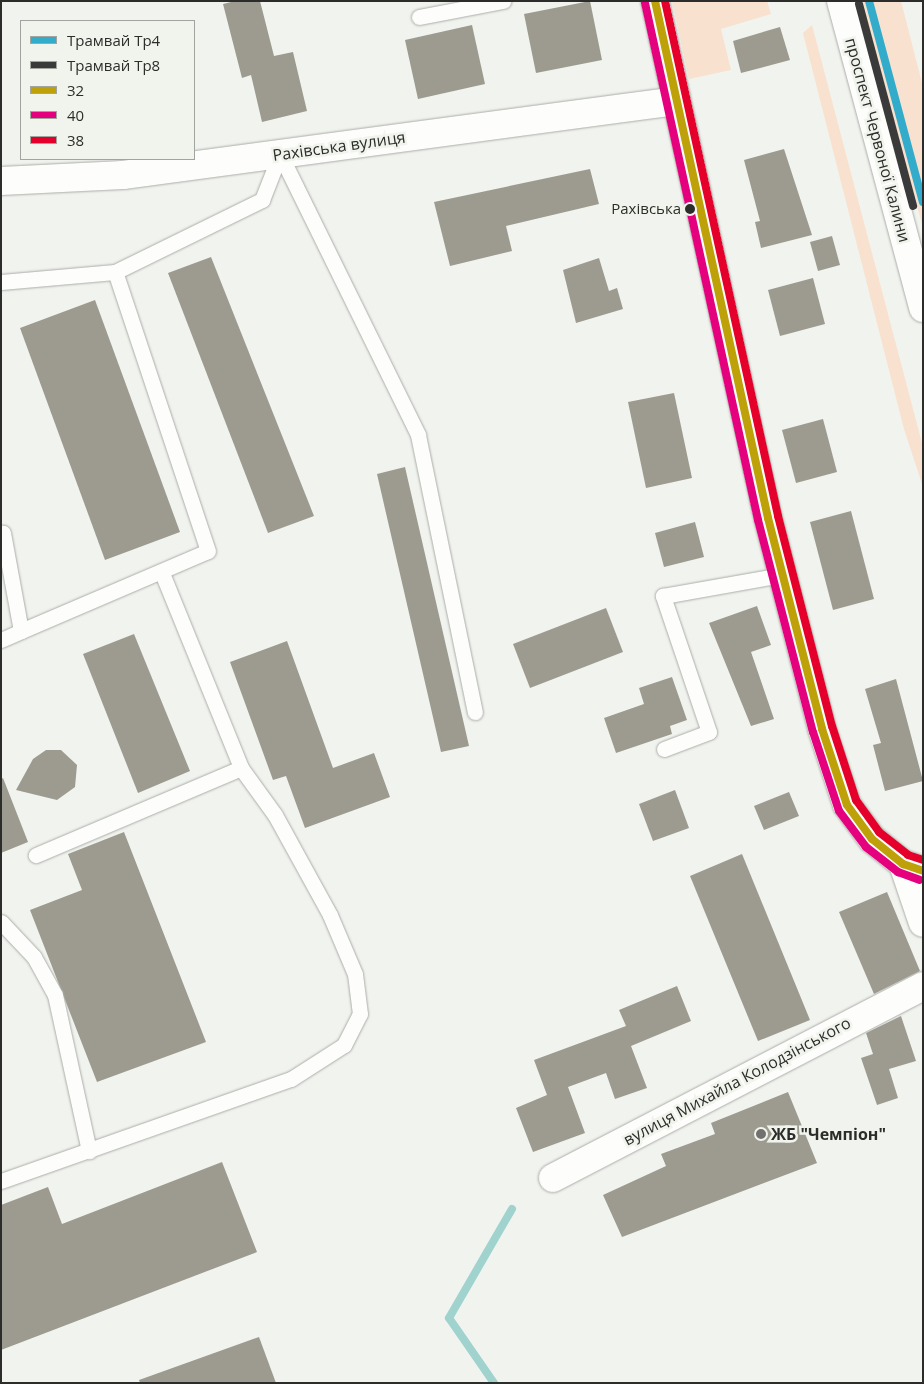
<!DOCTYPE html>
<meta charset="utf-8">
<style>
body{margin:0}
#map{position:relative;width:924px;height:1384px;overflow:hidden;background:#f1f3ee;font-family:"Open Sans",sans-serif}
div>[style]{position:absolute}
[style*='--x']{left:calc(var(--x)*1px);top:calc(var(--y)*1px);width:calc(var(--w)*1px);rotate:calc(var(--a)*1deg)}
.green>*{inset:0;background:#f8e1ce}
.stream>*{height:8px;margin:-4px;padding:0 4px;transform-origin:4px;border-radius:4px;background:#a0d2ce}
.building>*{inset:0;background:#9d9b8f}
.roads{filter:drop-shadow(0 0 1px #abada9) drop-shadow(0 0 1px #abada9)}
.lane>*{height:15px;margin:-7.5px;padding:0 7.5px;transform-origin:7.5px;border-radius:7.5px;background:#fdfdfc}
.street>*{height:28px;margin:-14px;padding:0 14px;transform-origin:14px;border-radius:14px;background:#fdfdfc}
.secondary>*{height:28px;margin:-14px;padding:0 14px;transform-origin:14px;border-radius:14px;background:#fdfdfc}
.bus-1>*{height:8px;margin:-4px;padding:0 4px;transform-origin:4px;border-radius:4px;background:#bea008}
.bus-2>*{height:8px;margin:-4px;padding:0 4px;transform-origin:4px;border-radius:4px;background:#e5007d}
.bus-3>*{height:8px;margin:-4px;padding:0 4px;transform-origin:4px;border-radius:4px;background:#e4002b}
.tram-1>*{height:8px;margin:-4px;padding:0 4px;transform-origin:4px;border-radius:4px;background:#33accc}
.tram-2>*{height:8px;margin:-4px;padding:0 4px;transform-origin:4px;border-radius:4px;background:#3a3a3b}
.dots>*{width:14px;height:14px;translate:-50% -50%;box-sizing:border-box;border:2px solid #f1f4ed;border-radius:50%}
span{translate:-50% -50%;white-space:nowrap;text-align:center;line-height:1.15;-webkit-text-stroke:5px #f1f4ed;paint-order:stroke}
.bus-label{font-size:15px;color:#2c2d2a}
.right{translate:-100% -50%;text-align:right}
.street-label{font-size:16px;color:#2c2d2a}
.poi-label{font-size:16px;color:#2c2d2a;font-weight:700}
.left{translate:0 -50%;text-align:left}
.frame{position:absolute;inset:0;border:2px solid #2c2d2a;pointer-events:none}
.legend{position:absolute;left:20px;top:20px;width:175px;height:140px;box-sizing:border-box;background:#f1f4ed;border:1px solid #a2a49f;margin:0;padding:6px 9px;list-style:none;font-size:15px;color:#2c2d2a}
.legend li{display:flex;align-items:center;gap:10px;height:25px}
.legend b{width:25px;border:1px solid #a2a49f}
</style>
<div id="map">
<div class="green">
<i style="clip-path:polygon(672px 1px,767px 1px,771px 14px,721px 29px,731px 70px,689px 79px)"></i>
<i style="clip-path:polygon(862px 1px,901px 1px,923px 87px,923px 228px)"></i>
<i style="clip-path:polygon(812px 25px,923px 447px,923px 487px,904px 429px,803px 33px)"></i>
</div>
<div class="stream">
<i style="--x:494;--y:1383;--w:79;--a:-124.7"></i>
<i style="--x:449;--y:1318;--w:126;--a:-60"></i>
</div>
<div class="building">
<i style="clip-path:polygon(235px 1px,260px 1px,274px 56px,293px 52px,307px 111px,262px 122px,251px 75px,242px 78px,223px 4px)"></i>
<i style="clip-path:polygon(590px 1px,602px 60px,536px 73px,524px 14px)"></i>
<i style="clip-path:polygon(472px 25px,485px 84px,418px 99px,405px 40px)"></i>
<i style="clip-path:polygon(780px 27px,790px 60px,741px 73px,733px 41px)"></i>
<i style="clip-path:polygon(784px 149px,812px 235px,761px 248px,755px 222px,760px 221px,744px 160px)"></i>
<i style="clip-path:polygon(590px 169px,599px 204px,506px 226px,512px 251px,450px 266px,434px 202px)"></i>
<i style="clip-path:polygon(832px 236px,840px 265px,818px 271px,810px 242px)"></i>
<i style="clip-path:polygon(211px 257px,314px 516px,268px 533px,168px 273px)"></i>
<i style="clip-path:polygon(599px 258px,609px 291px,617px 288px,623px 309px,576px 323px,563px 270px)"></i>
<i style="clip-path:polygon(813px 278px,825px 324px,780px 336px,768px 290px)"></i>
<i style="clip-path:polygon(95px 300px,180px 532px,105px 560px,20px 328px)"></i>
<i style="clip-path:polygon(674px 393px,692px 478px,646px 488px,628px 402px)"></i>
<i style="clip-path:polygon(823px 419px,837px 472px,796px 483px,782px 430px)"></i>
<i style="clip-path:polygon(405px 467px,469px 746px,441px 752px,377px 474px)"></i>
<i style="clip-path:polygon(851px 511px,874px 599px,833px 610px,810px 522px)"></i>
<i style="clip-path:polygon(695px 522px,704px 557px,664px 567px,655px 533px)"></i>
<i style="clip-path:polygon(757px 606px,771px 645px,751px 652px,774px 719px,751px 726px,709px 623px)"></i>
<i style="clip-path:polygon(606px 608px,623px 652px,530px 688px,513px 644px)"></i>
<i style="clip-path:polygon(134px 634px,190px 771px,138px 793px,83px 654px)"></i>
<i style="clip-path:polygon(287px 641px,333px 768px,374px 753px,390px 797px,305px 828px,286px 776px,273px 780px,230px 662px)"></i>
<i style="clip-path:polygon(672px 677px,687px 720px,670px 726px,672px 734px,616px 753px,604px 718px,644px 704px,639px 688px)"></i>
<i style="clip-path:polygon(896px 679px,923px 781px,885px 791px,873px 745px,881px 743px,865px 689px)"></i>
<i style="clip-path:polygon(46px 750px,61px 750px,77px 765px,75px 787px,57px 800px,16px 790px,33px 759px)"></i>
<i style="clip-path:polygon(3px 778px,28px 842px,1px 853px,1px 779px)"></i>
<i style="clip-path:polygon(675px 790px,689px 828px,653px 841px,639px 804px)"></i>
<i style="clip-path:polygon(789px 792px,799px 816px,764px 830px,754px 806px)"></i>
<i style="clip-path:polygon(124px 832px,206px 1042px,97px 1082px,30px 910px,82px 890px,68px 854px)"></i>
<i style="clip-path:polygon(742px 854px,810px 1020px,758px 1041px,690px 876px)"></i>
<i style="clip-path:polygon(887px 892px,920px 971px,874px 994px,839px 912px)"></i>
<i style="clip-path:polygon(677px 986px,691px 1021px,631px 1046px,647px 1088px,615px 1099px,606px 1073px,568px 1087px,585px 1133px,533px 1152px,516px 1108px,547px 1095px,534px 1060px,626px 1026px,619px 1010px)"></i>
<i style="clip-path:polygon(901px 1016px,916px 1061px,889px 1069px,898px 1098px,877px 1105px,861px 1058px,873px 1054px,866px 1033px)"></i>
<i style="clip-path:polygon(788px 1092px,817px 1163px,622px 1237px,603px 1195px,666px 1166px,661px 1154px,715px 1134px,711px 1123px)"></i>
<i style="clip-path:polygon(222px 1162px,257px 1252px,1px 1350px,1px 1205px,48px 1187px,62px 1224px)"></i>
<i style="clip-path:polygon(259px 1337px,276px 1383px,140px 1383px,139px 1380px)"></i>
</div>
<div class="roads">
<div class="lane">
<i style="--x:419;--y:17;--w:86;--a:-10.8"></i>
<i style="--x:280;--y:154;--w:313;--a:63.8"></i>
<i style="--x:418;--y:435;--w:283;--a:78.4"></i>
<i style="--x:1;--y:282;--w:114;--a:-5"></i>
<i style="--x:115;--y:272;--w:164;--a:-26.1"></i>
<i style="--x:262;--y:200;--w:49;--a:-68.6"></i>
<i style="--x:162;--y:573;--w:210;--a:67.9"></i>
<i style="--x:21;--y:631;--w:203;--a:-23.2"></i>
<i style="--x:208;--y:551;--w:294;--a:-108.4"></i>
<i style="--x:1;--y:640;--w:22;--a:-24"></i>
<i style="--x:21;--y:631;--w:100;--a:-100.4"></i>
<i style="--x:664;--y:749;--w:48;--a:-20.7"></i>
<i style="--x:709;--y:732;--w:144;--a:-108.7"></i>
<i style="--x:663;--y:596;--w:121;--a:-10"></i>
<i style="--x:1;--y:922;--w:48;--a:46.7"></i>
<i style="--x:34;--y:957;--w:43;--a:61.1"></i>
<i style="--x:55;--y:995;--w:160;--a:77.7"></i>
<i style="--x:1;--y:1181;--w:307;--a:-19.4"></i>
<i style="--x:291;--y:1079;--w:63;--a:-32.7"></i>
<i style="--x:344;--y:1045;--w:35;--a:-63"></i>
<i style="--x:360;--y:1014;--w:40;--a:-97.1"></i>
<i style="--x:355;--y:974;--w:64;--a:-113"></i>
<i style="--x:330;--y:915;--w:114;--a:-118.8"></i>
<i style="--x:275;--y:815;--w:58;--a:-125.9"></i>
<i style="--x:241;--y:768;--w:223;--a:157"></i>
</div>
<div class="street">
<i style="--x:1;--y:181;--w:122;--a:-2.8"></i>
<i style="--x:123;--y:175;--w:558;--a:-7.62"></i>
<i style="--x:903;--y:864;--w:62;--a:71.3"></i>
<i style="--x:553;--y:1178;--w:417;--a:-27.4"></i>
</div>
<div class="secondary">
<i style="--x:655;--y:1;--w:529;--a:77.67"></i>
<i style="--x:768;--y:518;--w:218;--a:75.6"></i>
<i style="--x:822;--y:729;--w:80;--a:71.8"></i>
<i style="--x:847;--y:805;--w:42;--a:53.7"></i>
<i style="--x:872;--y:839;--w:40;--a:39"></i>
<i style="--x:903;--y:864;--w:21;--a:19"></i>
<i style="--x:841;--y:1;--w:318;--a:75"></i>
</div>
</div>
<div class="bus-1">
<i style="--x:655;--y:1;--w:529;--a:77.67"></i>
<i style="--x:768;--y:518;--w:218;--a:75.6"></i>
<i style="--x:822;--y:729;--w:80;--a:71.8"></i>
<i style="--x:847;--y:805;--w:42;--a:53.7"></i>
<i style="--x:872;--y:839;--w:40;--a:39"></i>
<i style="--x:903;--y:864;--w:21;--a:19"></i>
</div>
<div class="bus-2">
<i style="--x:645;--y:3;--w:529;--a:77.67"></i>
<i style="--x:758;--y:520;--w:219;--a:75.5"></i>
<i style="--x:813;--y:732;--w:83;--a:71.8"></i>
<i style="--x:839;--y:811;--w:45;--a:53.1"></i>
<i style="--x:866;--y:847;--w:41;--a:38"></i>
<i style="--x:898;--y:872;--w:23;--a:20"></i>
</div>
<div class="bus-3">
<i style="--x:665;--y:1;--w:527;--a:77.62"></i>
<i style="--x:778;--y:516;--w:217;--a:75.6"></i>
<i style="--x:832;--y:726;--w:78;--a:72"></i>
<i style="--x:856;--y:800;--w:39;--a:54"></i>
<i style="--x:879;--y:832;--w:37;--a:38"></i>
<i style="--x:908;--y:855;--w:16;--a:18"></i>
</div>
<div class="tram-1">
<i style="--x:869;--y:1;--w:208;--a:75"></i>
</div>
<div class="tram-2">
<i style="--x:859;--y:4;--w:209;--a:75"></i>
</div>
<div class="dots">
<i style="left:690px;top:209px;background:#2c2d2a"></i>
<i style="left:761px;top:1134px;background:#71726f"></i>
</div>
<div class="bus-label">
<span class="right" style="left:681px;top:209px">Рахівська</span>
</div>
<div class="street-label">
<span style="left:878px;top:140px;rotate:75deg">проспект Червоної Калини</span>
<span style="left:339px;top:146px;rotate:-8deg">Рахівська вулиця</span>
<span style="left:737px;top:1081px;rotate:-28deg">вулиця Михайла Колодзінського</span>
</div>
<div class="poi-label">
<span class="left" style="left:771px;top:1134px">ЖБ "Чемпіон"</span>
</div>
<div class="frame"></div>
<ul class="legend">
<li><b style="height:6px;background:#33accc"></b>Трамвай Тр4</li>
<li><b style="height:6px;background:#3a3a3b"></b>Трамвай Тр8</li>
<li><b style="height:6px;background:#bea008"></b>32</li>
<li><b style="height:6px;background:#e5007d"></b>40</li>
<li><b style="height:6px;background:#e4002b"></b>38</li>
</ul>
</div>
